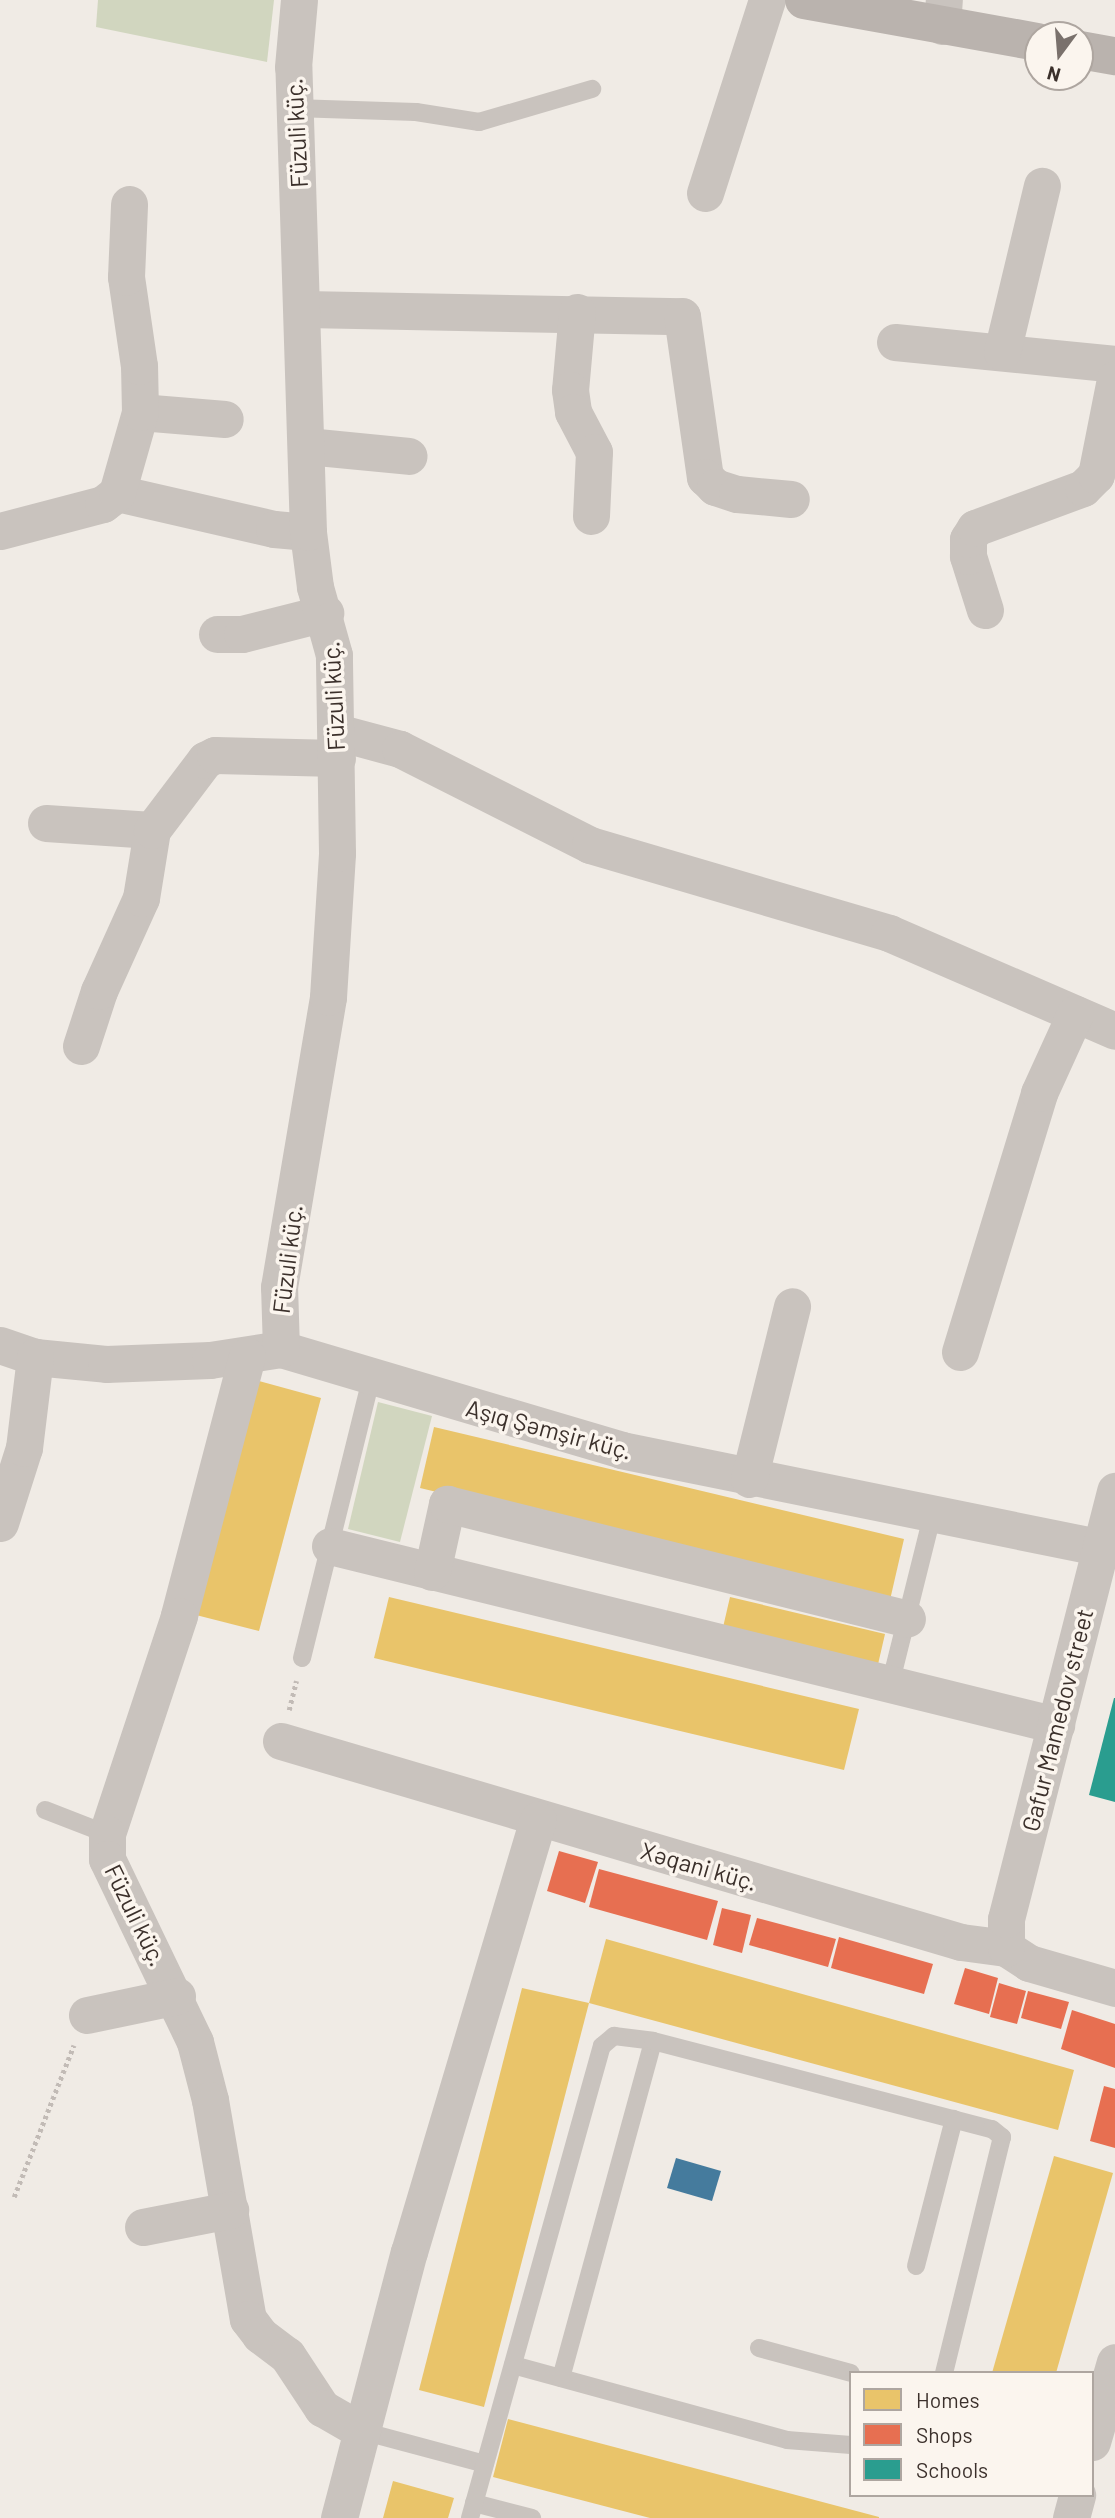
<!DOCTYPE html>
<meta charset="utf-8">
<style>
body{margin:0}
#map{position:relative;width:1115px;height:2518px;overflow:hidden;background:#f0ebe5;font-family:Barlow,sans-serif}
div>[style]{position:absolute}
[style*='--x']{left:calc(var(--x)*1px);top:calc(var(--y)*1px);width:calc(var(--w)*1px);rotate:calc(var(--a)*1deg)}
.green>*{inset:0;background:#d1d6bf}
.homes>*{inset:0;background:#e9c46a}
.shops>*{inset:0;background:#e76f51}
.schools>*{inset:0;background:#2a9d8f}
.public>*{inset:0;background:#457b9d}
.path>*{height:4.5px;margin-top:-2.25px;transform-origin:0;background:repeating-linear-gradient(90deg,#c2bbb6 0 3.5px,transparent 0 7px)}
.service>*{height:18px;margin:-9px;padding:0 9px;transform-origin:9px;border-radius:9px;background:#c9c3be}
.minor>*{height:37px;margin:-18.5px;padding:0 18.5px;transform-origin:18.5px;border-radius:18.5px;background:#c9c3be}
.secondary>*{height:38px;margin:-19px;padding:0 19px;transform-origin:19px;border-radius:19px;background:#bab3ae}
span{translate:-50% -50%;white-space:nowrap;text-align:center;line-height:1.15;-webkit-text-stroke:7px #fbf5ee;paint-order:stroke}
.street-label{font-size:24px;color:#3b302b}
.legend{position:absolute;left:849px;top:2371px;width:245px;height:126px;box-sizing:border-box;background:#fbf5ee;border:2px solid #aea6a0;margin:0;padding:9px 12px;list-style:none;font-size:21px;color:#3b302b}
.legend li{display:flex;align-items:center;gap:14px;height:35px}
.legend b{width:35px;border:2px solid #aea6a0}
.north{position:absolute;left:1024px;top:21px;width:70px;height:70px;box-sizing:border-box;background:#fbf5ee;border:2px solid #aea6a0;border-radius:50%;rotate:196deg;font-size:19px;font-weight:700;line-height:28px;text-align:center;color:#3b302b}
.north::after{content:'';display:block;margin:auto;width:24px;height:32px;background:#7a716c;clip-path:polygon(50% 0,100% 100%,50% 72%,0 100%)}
</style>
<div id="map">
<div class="green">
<i style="clip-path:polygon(98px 0,274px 0,267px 62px,96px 27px)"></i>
<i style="clip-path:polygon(378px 1402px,432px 1416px,400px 1542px,348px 1529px)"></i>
</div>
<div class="homes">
<i style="clip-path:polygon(259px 1381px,321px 1398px,259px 1631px,196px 1615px)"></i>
<i style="clip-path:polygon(434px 1427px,904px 1539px,890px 1600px,420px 1488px)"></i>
<i style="clip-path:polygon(389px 1597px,859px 1709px,844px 1770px,374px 1658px)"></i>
<i style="clip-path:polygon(730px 1597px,885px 1634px,876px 1673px,721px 1636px)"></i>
<i style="clip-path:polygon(606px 1939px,1074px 2070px,1058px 2130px,589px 2003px)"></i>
<i style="clip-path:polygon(522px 1988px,589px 2003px,484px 2407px,419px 2390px)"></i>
<i style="clip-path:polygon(1054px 2156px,1113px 2173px,1056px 2373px,992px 2373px)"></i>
<i style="clip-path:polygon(508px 2419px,879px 2517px,879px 2518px,650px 2518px,493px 2477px)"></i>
<i style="clip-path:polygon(393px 2481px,454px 2498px,448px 2518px,383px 2518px)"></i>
</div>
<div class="shops">
<i style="clip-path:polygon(559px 1851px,598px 1862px,585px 1903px,547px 1891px)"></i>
<i style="clip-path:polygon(599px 1869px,718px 1901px,707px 1940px,589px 1907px)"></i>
<i style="clip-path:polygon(722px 1908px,751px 1915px,742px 1953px,713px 1945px)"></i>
<i style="clip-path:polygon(757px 1918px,836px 1939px,828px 1967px,749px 1945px)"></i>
<i style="clip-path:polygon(839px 1937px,933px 1964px,924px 1994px,831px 1968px)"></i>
<i style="clip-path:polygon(965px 1968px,998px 1978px,989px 2014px,954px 2004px)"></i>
<i style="clip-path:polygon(999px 1983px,1026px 1991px,1017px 2024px,990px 2017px)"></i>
<i style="clip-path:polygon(1028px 1991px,1069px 2002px,1061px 2029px,1021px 2018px)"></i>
<i style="clip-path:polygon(1072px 2010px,1115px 2024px,1115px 2068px,1061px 2049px)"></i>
<i style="clip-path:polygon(1104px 2086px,1115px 2089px,1115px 2148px,1090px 2141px)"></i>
</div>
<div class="schools">
<i style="clip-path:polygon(1114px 1698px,1115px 1698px,1115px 1802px,1089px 1795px)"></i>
</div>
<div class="public">
<i style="clip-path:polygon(676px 2158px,721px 2171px,712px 2201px,667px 2188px)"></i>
</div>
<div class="path">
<i style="--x:289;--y:1710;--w:30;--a:-76"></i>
<i style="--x:14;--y:2197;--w:163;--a:-68.5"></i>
</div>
<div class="service">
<i style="--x:294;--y:108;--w:122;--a:1.9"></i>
<i style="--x:416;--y:112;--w:64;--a:9"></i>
<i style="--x:479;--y:122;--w:118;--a:-16.3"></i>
<i style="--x:302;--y:1658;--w:291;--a:-76.1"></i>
<i style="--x:890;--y:1685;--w:174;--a:-76"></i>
<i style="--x:45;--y:1810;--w:66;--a:21.2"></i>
<i style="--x:916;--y:2266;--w:152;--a:-75.5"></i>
<i style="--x:759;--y:2348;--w:95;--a:15.2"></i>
<i style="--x:513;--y:2365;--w:284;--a:15.3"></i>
<i style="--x:787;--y:2440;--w:64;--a:4.5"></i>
<i style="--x:561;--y:2378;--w:349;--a:-74.7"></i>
<i style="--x:362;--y:2431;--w:127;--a:15"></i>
<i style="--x:474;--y:2503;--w:60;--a:14.5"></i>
<i style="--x:470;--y:2518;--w:490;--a:-74.4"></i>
<i style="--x:602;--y:2046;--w:16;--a:-40"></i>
<i style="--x:614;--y:2036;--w:39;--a:7"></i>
<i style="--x:653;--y:2041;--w:350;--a:14.6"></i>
<i style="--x:992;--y:2129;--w:13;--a:39"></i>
<i style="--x:1002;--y:2137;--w:243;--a:103.8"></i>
</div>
<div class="minor">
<i style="--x:942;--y:26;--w:26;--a:-86"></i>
<i style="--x:705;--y:193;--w:203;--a:-72.2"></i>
<i style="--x:304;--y:309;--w:378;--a:1.1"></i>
<i style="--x:682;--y:316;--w:163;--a:81.9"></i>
<i style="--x:705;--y:477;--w:14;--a:45"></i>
<i style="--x:715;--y:487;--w:23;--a:18"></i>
<i style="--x:737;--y:494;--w:54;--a:5.3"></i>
<i style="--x:577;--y:312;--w:78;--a:95.1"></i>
<i style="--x:570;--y:390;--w:22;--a:82"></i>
<i style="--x:573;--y:412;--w:45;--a:62.3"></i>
<i style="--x:594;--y:452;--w:64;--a:92.7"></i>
<i style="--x:895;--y:342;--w:221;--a:5.7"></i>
<i style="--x:1002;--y:352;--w:171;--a:-76.5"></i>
<i style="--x:140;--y:412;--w:85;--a:4.7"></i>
<i style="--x:307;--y:446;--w:102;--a:5.6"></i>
<i style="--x:117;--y:493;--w:161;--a:12.9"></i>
<i style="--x:274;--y:529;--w:34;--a:5"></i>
<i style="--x:0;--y:531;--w:106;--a:-14.7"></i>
<i style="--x:103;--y:504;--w:18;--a:-38"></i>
<i style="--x:117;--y:493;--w:84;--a:-74.1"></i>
<i style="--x:140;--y:412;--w:46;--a:-91.2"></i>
<i style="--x:139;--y:366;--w:90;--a:-98.3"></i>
<i style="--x:126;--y:277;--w:73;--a:-87.6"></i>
<i style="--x:985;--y:610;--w:57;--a:-107.5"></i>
<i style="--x:968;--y:556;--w:17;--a:-90"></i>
<i style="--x:968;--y:539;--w:13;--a:-58"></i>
<i style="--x:975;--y:528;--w:115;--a:-20.3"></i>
<i style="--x:1083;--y:488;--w:18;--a:-45"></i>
<i style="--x:1096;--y:475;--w:98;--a:-78.8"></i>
<i style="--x:217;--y:634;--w:25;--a:0"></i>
<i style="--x:242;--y:634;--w:86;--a:-14.2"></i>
<i style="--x:337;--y:732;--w:65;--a:15.1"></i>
<i style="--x:400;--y:749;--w:213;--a:26.8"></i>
<i style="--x:590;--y:845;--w:312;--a:16.4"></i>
<i style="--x:889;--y:933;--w:246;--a:23.4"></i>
<i style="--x:46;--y:823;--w:106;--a:3.8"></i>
<i style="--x:81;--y:1046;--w:58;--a:-71.9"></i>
<i style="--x:99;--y:991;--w:102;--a:-65.7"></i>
<i style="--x:141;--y:898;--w:69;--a:-80.8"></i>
<i style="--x:152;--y:830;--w:88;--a:-52.9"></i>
<i style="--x:205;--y:760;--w:11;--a:-27"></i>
<i style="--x:215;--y:755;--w:122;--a:1.4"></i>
<i style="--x:0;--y:1345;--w:37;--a:19"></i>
<i style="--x:35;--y:1357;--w:71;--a:5.6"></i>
<i style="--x:106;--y:1364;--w:104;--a:-2.2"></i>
<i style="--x:210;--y:1360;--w:72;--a:-8.8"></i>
<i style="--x:281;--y:1349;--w:355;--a:16.5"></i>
<i style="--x:621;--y:1450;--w:490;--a:11.5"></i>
<i style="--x:281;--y:1349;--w:62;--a:-91.8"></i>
<i style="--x:279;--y:1287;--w:294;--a:-80.4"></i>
<i style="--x:328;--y:997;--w:144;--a:-86.4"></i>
<i style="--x:337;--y:853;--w:198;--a:-90.9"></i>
<i style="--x:334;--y:655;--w:71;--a:-105.6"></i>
<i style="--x:315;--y:587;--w:55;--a:-97.3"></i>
<i style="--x:308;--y:532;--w:465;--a:-91.8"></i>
<i style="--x:293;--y:67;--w:67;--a:-84.9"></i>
<i style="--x:960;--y:1352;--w:271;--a:-73"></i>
<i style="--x:1039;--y:1093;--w:87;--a:-65.5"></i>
<i style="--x:247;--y:1356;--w:269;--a:104.7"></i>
<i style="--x:179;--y:1616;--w:230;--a:108.3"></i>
<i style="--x:107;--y:1834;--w:25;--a:90"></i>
<i style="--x:107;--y:1859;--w:203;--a:64.3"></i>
<i style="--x:195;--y:2042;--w:60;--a:75.5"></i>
<i style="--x:210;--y:2100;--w:222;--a:80.2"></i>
<i style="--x:248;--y:2319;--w:20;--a:53"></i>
<i style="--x:260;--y:2335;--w:34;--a:37"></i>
<i style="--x:287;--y:2355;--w:64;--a:56.6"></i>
<i style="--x:322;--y:2408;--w:46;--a:29.9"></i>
<i style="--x:749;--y:1479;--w:178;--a:-76"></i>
<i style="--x:0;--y:1523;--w:79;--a:-72.3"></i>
<i style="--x:24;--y:1448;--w:92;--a:-83.1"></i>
<i style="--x:330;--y:1546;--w:748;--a:13.85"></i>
<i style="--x:432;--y:1572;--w:70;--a:-77.6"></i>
<i style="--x:447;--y:1504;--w:474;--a:14"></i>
<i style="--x:281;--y:1741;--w:709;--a:16.47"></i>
<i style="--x:961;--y:1942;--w:45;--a:7.6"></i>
<i style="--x:1006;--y:1948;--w:27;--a:33"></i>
<i style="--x:1029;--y:1963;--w:90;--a:16.2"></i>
<i style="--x:1006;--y:1948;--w:29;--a:-90"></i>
<i style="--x:1006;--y:1919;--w:442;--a:-75.7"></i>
<i style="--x:87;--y:2015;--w:92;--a:-11.9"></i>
<i style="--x:143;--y:2227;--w:89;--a:-11.1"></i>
<i style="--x:1092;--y:2442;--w:83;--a:-74"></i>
<i style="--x:339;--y:2518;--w:275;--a:-75.3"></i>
<i style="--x:409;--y:2252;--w:451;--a:-73.4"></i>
<i style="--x:1071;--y:2518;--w:24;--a:-75"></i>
</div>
<div class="secondary">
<i style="--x:804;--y:0;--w:238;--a:10.2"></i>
<i style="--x:1080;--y:50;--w:36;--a:10"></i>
</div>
<div class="street-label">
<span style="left:296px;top:133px;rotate:-93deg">Füzuli küç.</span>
<span style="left:333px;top:696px;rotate:-93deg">Füzuli küç.</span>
<span style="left:287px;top:1259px;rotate:-83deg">Füzuli küç.</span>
<span style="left:549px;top:1429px;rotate:15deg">Aşıq Şəmşir küç.</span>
<span style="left:1057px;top:1720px;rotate:-76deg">Gafur Mamedov street</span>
<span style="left:699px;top:1866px;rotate:16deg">Xəqani küç.</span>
<span style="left:136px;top:1915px;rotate:64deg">Füzuli küç.</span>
</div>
<ul class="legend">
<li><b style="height:19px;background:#e9c46a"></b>Homes</li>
<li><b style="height:19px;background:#e76f51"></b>Shops</li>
<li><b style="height:19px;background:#2a9d8f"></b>Schools</li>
</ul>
<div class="north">N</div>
</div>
